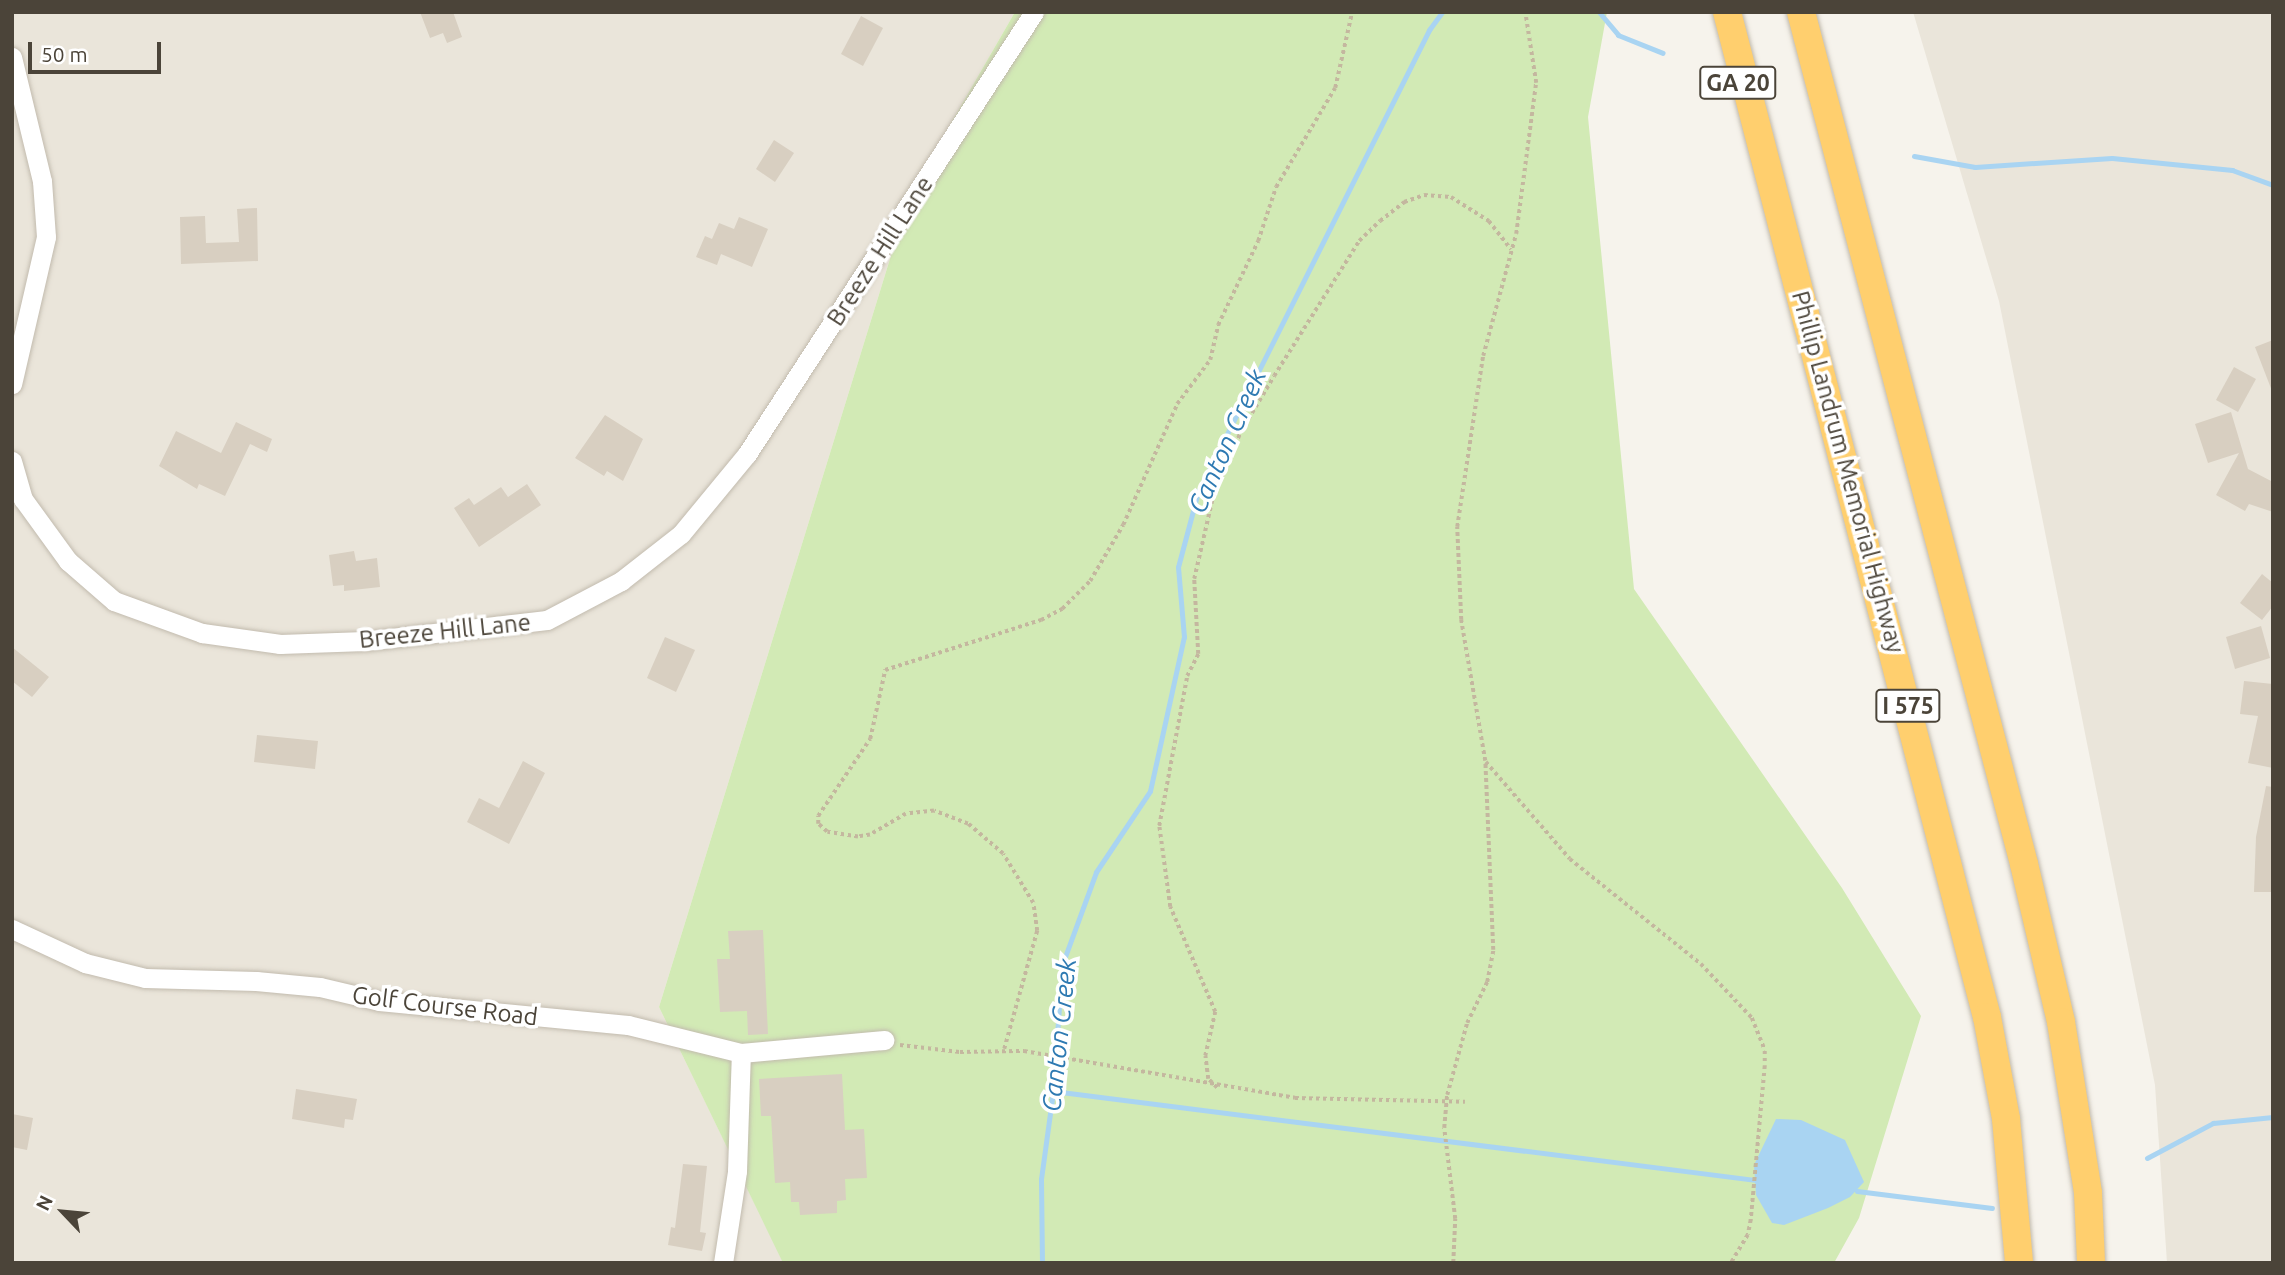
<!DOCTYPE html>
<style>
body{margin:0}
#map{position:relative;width:2285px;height:1275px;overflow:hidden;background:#f6f3ec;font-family:Ubuntu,sans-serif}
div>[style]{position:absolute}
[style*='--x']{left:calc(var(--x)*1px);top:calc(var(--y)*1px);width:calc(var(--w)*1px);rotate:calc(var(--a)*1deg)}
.residential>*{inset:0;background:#eae5da}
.green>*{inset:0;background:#d2eab5}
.water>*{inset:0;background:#a9d4f2}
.stream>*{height:5px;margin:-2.5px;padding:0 2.5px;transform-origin:2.5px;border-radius:2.5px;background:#a9d4f2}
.building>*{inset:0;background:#d8cfc1}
.path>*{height:3.5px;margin-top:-1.75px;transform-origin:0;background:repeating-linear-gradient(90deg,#c4b79f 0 3.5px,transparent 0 7px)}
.roads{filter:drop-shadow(0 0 2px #c2bbae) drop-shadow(0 0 2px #c2bbae)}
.minor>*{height:19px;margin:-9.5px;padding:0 9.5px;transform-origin:9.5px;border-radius:9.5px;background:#fff}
.highway>*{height:28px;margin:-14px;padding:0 14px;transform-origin:14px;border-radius:14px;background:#ffcf6e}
span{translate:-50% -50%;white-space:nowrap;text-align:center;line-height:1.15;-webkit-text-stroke:7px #fff;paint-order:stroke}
.shield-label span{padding:2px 5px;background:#fff;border:2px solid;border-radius:5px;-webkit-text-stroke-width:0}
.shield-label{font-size:23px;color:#4b4439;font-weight:700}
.street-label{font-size:24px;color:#4b4439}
.water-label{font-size:26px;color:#2e7ab2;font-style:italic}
.frame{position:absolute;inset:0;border:14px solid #4b4439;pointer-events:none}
.north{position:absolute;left:28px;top:1177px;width:70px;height:70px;-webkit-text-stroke:5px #fff;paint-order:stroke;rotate:296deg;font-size:19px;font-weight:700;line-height:28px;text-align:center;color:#4b4439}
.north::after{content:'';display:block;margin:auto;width:24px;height:32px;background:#4b4439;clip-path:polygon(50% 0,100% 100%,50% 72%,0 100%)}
.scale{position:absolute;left:28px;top:42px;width:133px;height:32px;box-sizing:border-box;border:4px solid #4b4439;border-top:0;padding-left:9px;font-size:21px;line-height:24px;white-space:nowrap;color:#4b4439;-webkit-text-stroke:5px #fff;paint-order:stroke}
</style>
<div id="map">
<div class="residential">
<i style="clip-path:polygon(12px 12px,1015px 12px,910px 194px,659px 1007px,782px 1260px,788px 1263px,12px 1263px)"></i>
<i style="clip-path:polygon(1913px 12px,2273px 12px,2273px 1263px,2167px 1263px,2155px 1085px,1999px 301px)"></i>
</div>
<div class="green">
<i style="clip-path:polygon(1015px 12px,1607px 12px,1588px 117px,1634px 589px,1842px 888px,1921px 1016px,1859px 1218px,1834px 1263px,782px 1261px,659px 1007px,910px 194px)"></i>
</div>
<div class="water">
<i style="clip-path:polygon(1776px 1119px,1801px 1120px,1845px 1140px,1864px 1182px,1850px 1197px,1828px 1208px,1784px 1225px,1772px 1223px,1756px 1195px,1754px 1165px)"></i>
</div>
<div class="stream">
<i style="--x:1599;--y:12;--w:30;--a:50"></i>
<i style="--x:1618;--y:35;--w:48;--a:21.8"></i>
<i style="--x:1914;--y:156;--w:62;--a:10.2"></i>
<i style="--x:1975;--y:167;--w:137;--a:-3.8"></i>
<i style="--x:2112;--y:158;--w:121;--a:5.7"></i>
<i style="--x:2232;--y:170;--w:44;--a:20.1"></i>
<i style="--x:1053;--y:1091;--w:709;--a:7.22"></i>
<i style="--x:2147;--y:1158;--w:75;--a:-27.9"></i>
<i style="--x:2213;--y:1123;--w:60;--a:-5.7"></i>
<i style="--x:1857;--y:1191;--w:136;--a:7.2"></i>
<i style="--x:1042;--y:1263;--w:84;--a:-90.7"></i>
<i style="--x:1041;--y:1179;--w:89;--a:-82.2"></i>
<i style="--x:1053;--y:1091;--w:126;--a:-85.9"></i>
<i style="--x:1062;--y:965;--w:99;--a:-69.9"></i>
<i style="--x:1096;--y:872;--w:97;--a:-56.3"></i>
<i style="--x:1150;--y:791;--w:158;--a:-77.6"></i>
<i style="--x:1184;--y:637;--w:70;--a:-94.9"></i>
<i style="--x:1178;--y:567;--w:78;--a:-75.1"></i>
<i style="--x:1198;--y:492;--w:517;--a:-63.43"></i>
<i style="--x:1429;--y:30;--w:22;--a:-54"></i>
</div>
<div class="building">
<i style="clip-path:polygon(420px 12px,453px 12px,462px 37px,447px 43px,443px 33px,430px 38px)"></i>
<i style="clip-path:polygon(861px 16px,883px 28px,863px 66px,841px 54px)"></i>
<i style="clip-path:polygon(774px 140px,794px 153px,775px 182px,756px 169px)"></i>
<i style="clip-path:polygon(257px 208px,258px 261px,181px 264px,180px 217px,205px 216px,206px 243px,239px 242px,237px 209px)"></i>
<i style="clip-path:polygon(739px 217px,768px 229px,752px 267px,721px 254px,717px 265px,696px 257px,705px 236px,712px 239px,719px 223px,734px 229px)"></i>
<i style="clip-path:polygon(2273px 340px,2273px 391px,2272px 391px,2255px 347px)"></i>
<i style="clip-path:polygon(2234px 367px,2256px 379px,2238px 412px,2216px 400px)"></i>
<i style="clip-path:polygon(2231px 412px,2248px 469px,2273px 482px,2273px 512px,2249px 504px,2245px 511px,2216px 495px,2239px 453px,2208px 463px,2195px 424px)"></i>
<i style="clip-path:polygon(605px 415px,643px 439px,623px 481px,607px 471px,604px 476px,575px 458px)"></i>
<i style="clip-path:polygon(236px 422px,272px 439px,267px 452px,250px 444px,225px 496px,199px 484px,197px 489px,159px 466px,176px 431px,221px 453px)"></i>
<i style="clip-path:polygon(527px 484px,541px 505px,479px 547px,454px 508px,469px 498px,474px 505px,501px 487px,508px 497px)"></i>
<i style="clip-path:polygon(354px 551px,356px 561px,377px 558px,380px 587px,344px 591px,344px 585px,333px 586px,329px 555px)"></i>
<i style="clip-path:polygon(2262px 574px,2273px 583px,2273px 606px,2262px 620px,2240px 603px)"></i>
<i style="clip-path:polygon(2261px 626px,2270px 658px,2235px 669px,2226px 637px)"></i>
<i style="clip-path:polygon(665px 637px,695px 650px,676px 692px,647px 678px)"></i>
<i style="clip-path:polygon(12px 647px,49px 677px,32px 697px,12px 681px)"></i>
<i style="clip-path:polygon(2244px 681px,2273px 684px,2273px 768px,2248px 763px,2258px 716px,2240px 714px)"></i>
<i style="clip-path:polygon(257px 735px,318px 741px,315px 769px,254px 762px)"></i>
<i style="clip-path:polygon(523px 761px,545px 773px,509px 844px,467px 822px,479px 798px,499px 808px)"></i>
<i style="clip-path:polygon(2266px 786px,2273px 787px,2273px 892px,2254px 892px,2256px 837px)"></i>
<i style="clip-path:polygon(763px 930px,768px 1034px,748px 1035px,747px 1011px,720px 1012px,717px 959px,730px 959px,728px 931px)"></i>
<i style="clip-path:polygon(842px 1074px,845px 1130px,864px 1129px,867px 1178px,845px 1179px,846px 1200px,837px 1201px,837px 1213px,800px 1215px,799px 1202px,791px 1202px,790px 1182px,775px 1183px,771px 1116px,761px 1116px,759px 1079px)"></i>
<i style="clip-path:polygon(296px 1089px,357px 1099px,353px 1120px,345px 1119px,344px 1128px,292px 1119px)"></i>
<i style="clip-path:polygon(12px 1114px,33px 1118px,27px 1150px,12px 1147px)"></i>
<i style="clip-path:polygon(683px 1164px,707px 1166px,700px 1232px,706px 1233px,702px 1251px,668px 1245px,671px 1227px,675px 1228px)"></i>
</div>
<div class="path">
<i style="--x:1486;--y:762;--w:128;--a:49.1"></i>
<i style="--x:1570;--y:859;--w:168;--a:38.7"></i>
<i style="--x:1701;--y:964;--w:74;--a:46.6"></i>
<i style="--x:1752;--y:1018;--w:35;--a:68"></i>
<i style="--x:1765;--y:1051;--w:15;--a:90"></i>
<i style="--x:1765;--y:1066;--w:155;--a:95.2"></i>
<i style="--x:1751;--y:1220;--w:15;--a:101"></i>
<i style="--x:1748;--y:1235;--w:33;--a:121"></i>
<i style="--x:900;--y:1045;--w:60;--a:6.7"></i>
<i style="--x:960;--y:1052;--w:64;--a:-0.9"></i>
<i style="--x:1024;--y:1051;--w:275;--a:9.8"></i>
<i style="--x:1295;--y:1098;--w:170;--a:1.3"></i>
<i style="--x:1004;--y:1049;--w:123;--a:-74.4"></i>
<i style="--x:1037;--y:931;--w:28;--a:-98"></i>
<i style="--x:1033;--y:903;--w:57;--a:-121.5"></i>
<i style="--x:1003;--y:854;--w:46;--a:-139.4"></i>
<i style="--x:968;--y:824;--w:36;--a:-159"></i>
<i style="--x:934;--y:811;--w:28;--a:174"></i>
<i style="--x:906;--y:814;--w:42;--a:149.7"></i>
<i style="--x:870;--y:835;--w:12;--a:171"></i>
<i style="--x:858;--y:837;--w:31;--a:-171"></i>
<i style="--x:827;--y:832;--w:12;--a:-138"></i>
<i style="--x:818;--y:824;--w:8;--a:-90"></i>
<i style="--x:818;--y:816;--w:93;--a:-56"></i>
<i style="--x:870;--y:739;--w:71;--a:-77.7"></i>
<i style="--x:885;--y:670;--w:164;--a:-17.8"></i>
<i style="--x:1041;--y:620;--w:24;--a:-28"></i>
<i style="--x:1062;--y:609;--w:40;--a:-45"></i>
<i style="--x:1090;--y:581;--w:65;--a:-59.5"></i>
<i style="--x:1123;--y:525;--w:133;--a:-65.9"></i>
<i style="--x:1177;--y:404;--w:55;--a:-53.1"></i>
<i style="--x:1210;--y:360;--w:36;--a:-77"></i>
<i style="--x:1218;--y:325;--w:93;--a:-64.5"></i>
<i style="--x:1258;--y:241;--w:57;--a:-71.6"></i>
<i style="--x:1276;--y:187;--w:115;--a:-59.2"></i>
<i style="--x:1335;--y:88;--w:78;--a:-77.4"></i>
<i style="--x:1217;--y:1088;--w:13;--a:-135"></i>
<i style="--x:1208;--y:1079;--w:23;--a:-97"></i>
<i style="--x:1205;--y:1056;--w:45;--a:-77.2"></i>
<i style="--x:1215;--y:1012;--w:114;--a:-113.2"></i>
<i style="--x:1170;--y:907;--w:82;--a:-97.7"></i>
<i style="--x:1159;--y:826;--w:153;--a:-79.4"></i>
<i style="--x:1187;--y:676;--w:25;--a:-63"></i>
<i style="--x:1198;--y:654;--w:75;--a:-93.1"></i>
<i style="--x:1194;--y:579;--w:85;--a:-77.1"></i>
<i style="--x:1213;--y:496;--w:71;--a:-66.7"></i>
<i style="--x:1241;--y:431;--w:64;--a:-59"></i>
<i style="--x:1274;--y:376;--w:160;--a:-57.8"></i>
<i style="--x:1359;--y:241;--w:29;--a:-44"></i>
<i style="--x:1380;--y:221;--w:31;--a:-38"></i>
<i style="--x:1404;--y:202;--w:21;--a:-19"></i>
<i style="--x:1424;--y:195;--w:27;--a:4"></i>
<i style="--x:1451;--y:197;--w:45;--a:32.3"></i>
<i style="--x:1489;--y:221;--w:36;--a:52"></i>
<i style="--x:1453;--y:1263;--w:44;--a:-87.4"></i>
<i style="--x:1455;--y:1219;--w:92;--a:-96.9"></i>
<i style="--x:1444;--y:1128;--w:33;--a:-85"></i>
<i style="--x:1447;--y:1095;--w:75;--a:-74.5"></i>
<i style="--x:1467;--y:1023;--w:46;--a:-64"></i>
<i style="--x:1487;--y:982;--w:33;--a:-79"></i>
<i style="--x:1493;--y:950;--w:189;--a:-92.4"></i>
<i style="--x:1485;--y:761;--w:143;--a:-99.7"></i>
<i style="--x:1461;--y:620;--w:93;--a:-92.5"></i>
<i style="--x:1457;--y:527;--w:173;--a:-81.4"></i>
<i style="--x:1483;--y:356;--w:126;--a:-74.9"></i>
<i style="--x:1516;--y:234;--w:152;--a:-82.5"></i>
<i style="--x:1536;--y:83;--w:72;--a:-98.8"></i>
</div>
<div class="roads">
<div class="minor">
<i style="--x:12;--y:57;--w:128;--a:76.4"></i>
<i style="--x:42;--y:181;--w:56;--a:85.9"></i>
<i style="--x:46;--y:237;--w:151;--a:103"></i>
<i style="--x:12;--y:461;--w:40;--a:74"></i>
<i style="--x:23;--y:499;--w:77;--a:54"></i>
<i style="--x:68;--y:561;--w:61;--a:41"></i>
<i style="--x:114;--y:601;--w:94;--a:20"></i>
<i style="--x:202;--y:633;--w:79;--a:8"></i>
<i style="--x:280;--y:644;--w:85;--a:-2"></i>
<i style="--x:365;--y:641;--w:183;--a:-6.6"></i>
<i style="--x:547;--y:620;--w:84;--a:-27.8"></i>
<i style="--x:621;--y:581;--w:76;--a:-38.1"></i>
<i style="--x:681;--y:534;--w:104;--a:-50.5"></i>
<i style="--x:747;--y:454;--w:527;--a:-57"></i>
<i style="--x:12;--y:929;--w:81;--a:25"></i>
<i style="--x:85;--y:963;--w:62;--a:14"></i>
<i style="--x:145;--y:978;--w:111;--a:1.5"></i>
<i style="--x:256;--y:981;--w:64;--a:5.4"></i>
<i style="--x:320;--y:987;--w:61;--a:13.3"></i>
<i style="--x:379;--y:1001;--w:250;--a:5.5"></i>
<i style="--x:628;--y:1025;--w:116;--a:13.9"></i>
<i style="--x:741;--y:1053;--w:144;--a:-5.2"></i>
<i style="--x:723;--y:1263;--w:93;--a:-81.3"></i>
<i style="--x:737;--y:1171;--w:118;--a:-88.1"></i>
</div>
<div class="highway">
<i style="--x:1727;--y:12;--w:1038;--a:75.5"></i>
<i style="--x:1987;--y:1017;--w:104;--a:79.4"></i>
<i style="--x:2006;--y:1119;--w:145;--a:84.8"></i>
<i style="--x:1801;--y:12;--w:881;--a:75.33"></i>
<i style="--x:2024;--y:864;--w:162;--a:76.8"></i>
<i style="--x:2061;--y:1022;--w:173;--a:81"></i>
<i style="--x:2088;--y:1193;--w:70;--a:87.5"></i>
</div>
</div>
<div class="shield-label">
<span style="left:1738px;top:83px">GA 20</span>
<span style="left:1908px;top:706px">I 575</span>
</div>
<div class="street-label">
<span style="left:880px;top:251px;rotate:-57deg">Breeze Hill Lane</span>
<span style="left:1848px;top:472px;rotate:75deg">Phillip Landrum Memorial Highway</span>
<span style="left:445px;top:631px;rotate:-6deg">Breeze Hill Lane</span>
<span style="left:445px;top:1006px;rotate:7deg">Golf Course Road</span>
</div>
<div class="water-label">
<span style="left:1227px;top:441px;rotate:-66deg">Canton Creek</span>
<span style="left:1059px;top:1035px;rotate:-84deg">Canton Creek</span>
</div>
<div class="frame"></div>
<div class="north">N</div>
<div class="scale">50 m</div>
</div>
